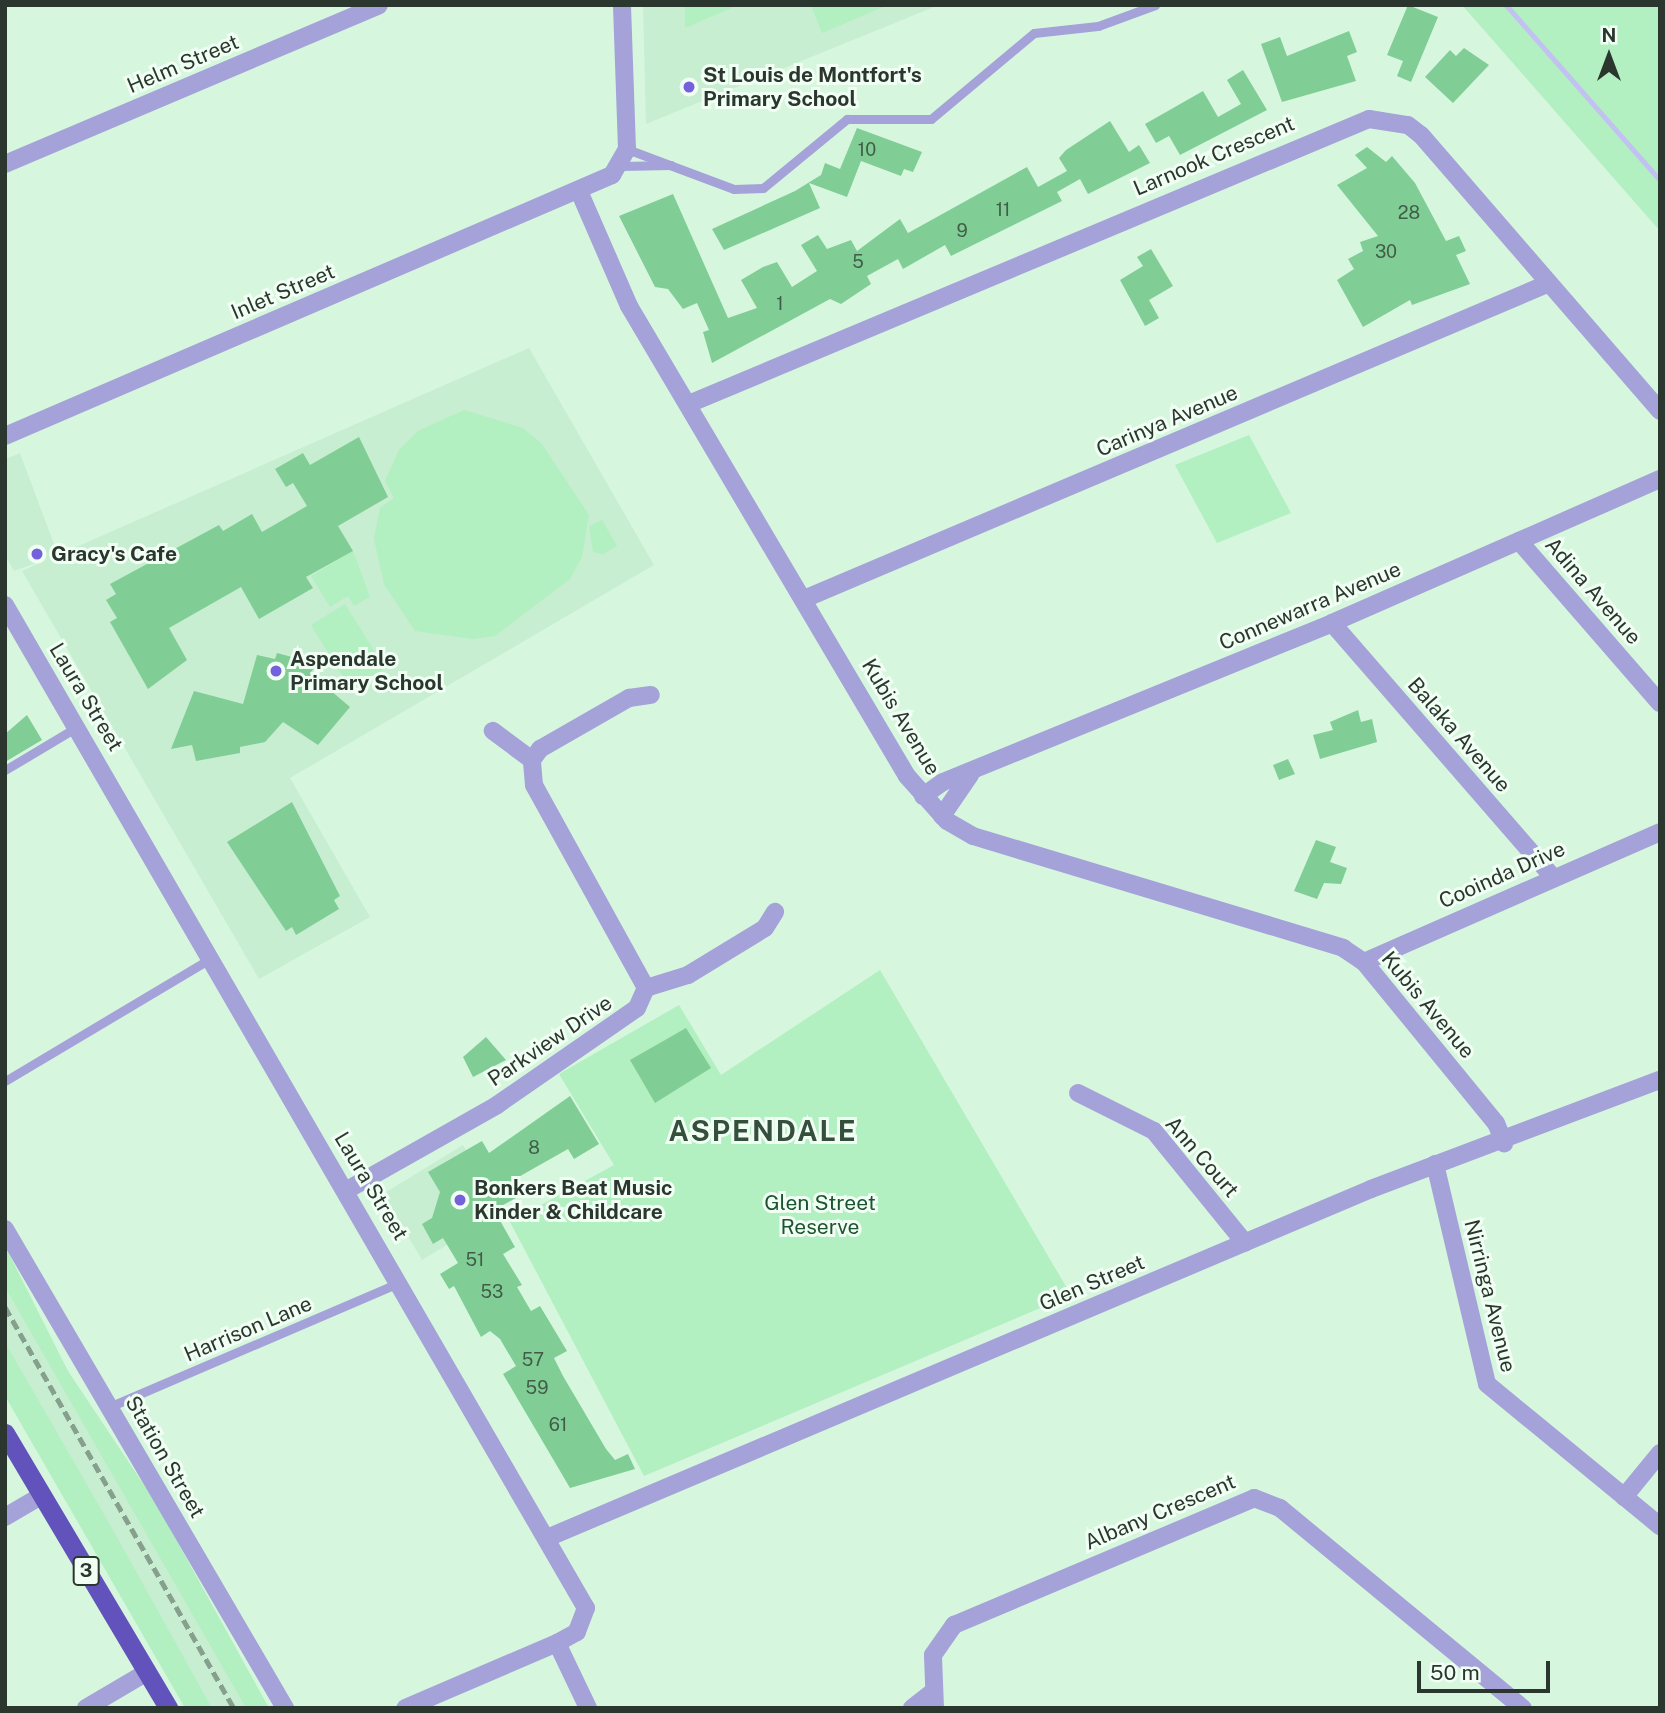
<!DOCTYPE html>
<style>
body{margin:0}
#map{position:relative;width:1665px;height:1713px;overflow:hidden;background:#d6f7de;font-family:"Public Sans",sans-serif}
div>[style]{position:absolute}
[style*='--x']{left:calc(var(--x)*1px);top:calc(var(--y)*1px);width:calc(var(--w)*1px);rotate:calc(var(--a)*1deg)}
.built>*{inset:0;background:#c7eed0}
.green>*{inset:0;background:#b2efc1}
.stream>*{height:5px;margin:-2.5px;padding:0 2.5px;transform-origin:2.5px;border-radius:2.5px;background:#c2c1f1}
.building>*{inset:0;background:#80ce95}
.service>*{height:9px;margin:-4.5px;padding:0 4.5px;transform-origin:4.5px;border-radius:4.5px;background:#a4a2d8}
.minor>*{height:18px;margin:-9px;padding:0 9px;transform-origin:9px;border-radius:9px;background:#a4a2d8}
.tertiary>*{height:18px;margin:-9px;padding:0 9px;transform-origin:9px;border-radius:9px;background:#a4a2d8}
.trunk>*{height:19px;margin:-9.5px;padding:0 9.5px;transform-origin:9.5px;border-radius:9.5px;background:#6252bc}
.rail>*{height:5px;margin-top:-2.5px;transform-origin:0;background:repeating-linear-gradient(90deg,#879f8d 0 10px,transparent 0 15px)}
.dots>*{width:19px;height:19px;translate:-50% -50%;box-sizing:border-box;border:4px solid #f1fef4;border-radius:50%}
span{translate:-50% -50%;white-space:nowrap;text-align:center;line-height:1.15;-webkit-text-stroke:6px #f1fef4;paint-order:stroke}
.number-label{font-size:18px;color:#405d48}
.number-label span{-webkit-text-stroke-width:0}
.shield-label span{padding:2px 5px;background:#f1fef4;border:2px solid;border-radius:5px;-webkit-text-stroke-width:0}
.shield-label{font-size:19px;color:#2b372e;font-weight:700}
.street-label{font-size:21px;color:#2b372e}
.poi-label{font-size:21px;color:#2b372e;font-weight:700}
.left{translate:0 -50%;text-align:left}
.park-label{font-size:21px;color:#1c5430}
.district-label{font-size:28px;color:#344f3b;font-weight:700;letter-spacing:2px}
.frame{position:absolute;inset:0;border:7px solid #2b372e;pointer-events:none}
.north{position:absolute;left:1574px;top:21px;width:70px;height:70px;-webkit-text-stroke:5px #f1fef4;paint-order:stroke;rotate:0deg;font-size:19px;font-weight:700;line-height:28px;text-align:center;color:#2b372e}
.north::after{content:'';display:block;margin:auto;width:24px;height:32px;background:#2b372e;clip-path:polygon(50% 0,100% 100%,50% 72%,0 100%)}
.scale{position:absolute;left:1417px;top:1661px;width:133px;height:32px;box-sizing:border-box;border:4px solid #2b372e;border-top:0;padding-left:9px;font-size:21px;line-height:24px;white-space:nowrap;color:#2b372e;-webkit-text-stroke:5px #f1fef4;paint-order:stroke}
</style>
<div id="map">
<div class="built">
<i style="clip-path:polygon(643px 5px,939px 5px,646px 124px)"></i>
<i style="clip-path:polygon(529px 348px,654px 565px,290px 778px,370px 917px,259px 979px,22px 571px,50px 558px,14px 571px,5px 555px,5px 459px,20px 453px,58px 555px)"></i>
<i style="clip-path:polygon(463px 1145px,502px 1212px,422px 1260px,383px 1194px)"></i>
<i style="clip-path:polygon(5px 1287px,135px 1503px,246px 1708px,212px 1708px,5px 1342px)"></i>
</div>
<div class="green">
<i style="clip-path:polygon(685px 5px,738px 5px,685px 28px)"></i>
<i style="clip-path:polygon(811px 5px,888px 5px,822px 33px)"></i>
<i style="clip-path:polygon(1462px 5px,1660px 5px,1660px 231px)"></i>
<i style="clip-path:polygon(464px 410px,523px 428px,542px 444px,589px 515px,582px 557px,570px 579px,495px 636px,473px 639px,415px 631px,384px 584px,374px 539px,380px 508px,394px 498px,385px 481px,399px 450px,418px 431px)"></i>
<i style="clip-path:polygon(1249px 435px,1291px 513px,1217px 543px,1175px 465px)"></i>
<i style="clip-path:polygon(602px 520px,617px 546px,603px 554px,593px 552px,589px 526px)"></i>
<i style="clip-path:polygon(353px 551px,370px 597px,354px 606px,348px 596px,330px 607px,311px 576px)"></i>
<i style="clip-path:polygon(345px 604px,385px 668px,351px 690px,311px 625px)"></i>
<i style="clip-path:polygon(880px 970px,1071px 1295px,644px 1476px,510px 1222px,614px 1165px,559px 1074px,679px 1005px,721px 1075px)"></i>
<i style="clip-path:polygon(5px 1246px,68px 1371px,156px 1503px,269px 1708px,246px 1708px,5px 1287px)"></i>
<i style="clip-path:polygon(5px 1342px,109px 1523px,212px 1708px,185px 1708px,5px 1396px)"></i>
</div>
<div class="stream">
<i style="--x:1506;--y:5;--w:233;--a:48.7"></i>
</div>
<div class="building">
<i style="clip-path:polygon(1408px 5px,1438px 17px,1411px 82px,1397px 76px,1403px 61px,1387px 55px)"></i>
<i style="clip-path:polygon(1349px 31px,1357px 52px,1347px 56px,1356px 81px,1282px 102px,1261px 44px,1280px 37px,1287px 56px)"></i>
<i style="clip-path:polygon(1464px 48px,1489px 65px,1453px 103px,1425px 77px,1450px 50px,1456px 56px)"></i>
<i style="clip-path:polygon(1243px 70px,1267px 110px,1180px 155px,1169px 136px,1156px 143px,1145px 124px,1203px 91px,1218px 117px,1241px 104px,1227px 80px)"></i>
<i style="clip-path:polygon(1110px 121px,1129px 152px,1139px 145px,1150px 163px,1088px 194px,1080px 179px,1057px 192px,1062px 201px,951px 256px,945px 245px,903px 269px,898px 259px,867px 276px,871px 284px,841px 304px,830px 299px,712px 363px,703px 332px,709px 330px,697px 303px,683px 309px,668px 289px,655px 287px,619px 216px,673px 194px,728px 318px,757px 308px,741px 280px,763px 267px,777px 262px,792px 287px,817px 271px,801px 245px,818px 235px,827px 249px,851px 240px,857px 251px,900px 219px,908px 233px,1027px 167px,1038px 187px,1067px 171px,1059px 158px,1066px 150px)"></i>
<i style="clip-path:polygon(857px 128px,922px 152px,913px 172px,904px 169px,901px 176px,861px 161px,847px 197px,809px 183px,820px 208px,724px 250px,712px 229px,795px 191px,821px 175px,825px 163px,840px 169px)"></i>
<i style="clip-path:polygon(1367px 147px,1386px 162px,1392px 156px,1415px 183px,1446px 241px,1459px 236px,1466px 251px,1456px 255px,1470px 284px,1412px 305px,1410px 300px,1363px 327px,1337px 280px,1354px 269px,1348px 259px,1363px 251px,1360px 242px,1378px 236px,1337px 185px,1367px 168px,1355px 155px)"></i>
<i style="clip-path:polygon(1151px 249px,1173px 286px,1149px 300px,1159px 318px,1145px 326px,1120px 280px,1143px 266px,1137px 257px)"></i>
<i style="clip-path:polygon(359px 437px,388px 497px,338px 526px,353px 551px,306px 577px,313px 588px,259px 619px,241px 587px,169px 628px,187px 660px,148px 689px,110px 622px,117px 618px,106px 600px,116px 594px,110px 584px,219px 525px,223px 531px,252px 514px,262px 532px,307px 506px,293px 483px,286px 487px,275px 469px,303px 453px,310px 465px)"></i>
<i style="clip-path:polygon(277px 653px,318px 664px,310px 673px,350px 707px,318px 745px,283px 722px,265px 742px,240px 747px,240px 753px,196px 761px,192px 745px,171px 749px,194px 691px,243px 704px,257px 655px,275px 659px)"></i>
<i style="clip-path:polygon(1358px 710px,1361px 722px,1372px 719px,1377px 742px,1320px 759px,1313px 735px,1333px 730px,1330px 722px)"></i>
<i style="clip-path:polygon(27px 715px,42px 740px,5px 762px,5px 734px)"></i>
<i style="clip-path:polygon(1288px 759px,1295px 774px,1279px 780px,1273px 765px)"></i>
<i style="clip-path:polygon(292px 802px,340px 896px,334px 900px,339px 909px,296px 935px,292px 927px,286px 931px,227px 842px)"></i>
<i style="clip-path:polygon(1316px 840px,1336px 847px,1330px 862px,1347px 868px,1341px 884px,1324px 883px,1317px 899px,1294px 891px)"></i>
<i style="clip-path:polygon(686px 1028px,711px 1068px,655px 1103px,630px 1060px)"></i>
<i style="clip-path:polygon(486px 1037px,506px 1060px,473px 1077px,463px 1057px)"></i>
<i style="clip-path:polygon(570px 1096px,599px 1144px,574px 1159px,568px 1149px,522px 1175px,509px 1184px,516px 1198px,494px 1210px,515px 1247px,503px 1254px,522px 1285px,517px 1287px,531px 1311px,540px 1306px,567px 1351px,554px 1358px,563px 1376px,606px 1449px,615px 1460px,628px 1454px,635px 1469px,570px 1488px,503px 1374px,516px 1366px,500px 1339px,490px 1331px,481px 1337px,454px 1286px,449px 1289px,440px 1274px,458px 1263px,443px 1238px,433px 1244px,422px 1224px,432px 1218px,440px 1192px,428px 1172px,482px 1141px,489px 1153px)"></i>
</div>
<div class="service">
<i style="--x:627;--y:149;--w:114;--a:20.5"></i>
<i style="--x:734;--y:189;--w:29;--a:-2"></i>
<i style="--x:763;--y:188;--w:109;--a:-39.4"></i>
<i style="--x:847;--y:119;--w:84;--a:0"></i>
<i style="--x:931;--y:119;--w:134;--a:-39.9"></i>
<i style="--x:1034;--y:33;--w:64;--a:-6.2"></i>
<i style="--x:1098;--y:26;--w:61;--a:-20.2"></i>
<i style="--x:620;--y:166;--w:51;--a:-1.1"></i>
<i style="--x:5;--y:770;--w:84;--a:-30.8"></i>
<i style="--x:5;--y:1081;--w:240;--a:-30.8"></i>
<i style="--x:109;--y:1407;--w:317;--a:-23.2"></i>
</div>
<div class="minor">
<i style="--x:5;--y:164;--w:406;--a:-23"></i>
<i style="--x:579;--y:191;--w:125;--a:66.5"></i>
<i style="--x:629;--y:306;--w:546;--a:59.4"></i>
<i style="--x:907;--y:776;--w:60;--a:48.4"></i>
<i style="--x:947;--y:821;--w:30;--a:30"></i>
<i style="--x:973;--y:836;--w:387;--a:16.8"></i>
<i style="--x:1343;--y:948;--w:25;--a:34"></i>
<i style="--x:1364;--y:962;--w:208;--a:50.7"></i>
<i style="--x:1496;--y:1123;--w:22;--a:68"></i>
<i style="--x:691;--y:403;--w:735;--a:-22.73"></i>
<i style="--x:1369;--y:119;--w:39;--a:9"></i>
<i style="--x:1408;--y:125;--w:16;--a:38"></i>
<i style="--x:1421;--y:135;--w:365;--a:49.1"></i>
<i style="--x:5;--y:436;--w:661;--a:-23.27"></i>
<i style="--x:612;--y:175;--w:30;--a:-60"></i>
<i style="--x:627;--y:149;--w:144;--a:-92"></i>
<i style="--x:1519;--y:541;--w:215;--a:49"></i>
<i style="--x:804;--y:599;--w:807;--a:-22.97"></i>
<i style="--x:5;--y:605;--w:1159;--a:59.92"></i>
<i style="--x:586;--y:1608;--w:26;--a:111"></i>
<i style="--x:577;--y:1632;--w:23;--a:151"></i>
<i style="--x:557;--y:1643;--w:165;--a:156.8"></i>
<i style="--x:1332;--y:623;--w:337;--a:49"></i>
<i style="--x:532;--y:760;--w:14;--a:-54"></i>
<i style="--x:540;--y:749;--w:103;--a:-29.8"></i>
<i style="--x:629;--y:698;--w:22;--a:-8"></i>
<i style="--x:923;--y:796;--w:24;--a:-35"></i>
<i style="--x:943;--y:782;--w:420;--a:-22.2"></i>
<i style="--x:1332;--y:623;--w:358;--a:-23.7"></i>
<i style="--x:942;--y:816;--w:50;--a:-55.7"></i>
<i style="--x:1364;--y:962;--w:323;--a:-23.7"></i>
<i style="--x:646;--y:988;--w:44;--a:-17.2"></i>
<i style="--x:688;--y:975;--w:90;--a:-31.4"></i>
<i style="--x:765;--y:928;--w:19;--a:-58"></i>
<i style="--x:1078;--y:1093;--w:85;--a:26.6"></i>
<i style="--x:1154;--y:1131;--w:144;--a:50.9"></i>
<i style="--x:1435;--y:1164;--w:226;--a:76.7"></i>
<i style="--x:1487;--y:1384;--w:224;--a:39.4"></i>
<i style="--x:347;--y:1190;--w:172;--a:-29.5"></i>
<i style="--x:497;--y:1105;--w:170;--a:-34.7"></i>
<i style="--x:637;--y:1008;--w:22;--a:-66"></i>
<i style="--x:646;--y:988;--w:232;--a:-118.9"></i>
<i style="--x:534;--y:785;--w:25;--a:-95"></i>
<i style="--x:532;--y:760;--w:49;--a:-143.4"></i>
<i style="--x:1624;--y:1497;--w:57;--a:-50.7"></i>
<i style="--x:5;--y:1517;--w:42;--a:-30.3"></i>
<i style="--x:547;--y:1538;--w:895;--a:-22.95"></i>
<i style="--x:1371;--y:1189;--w:309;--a:-20.7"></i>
<i style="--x:557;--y:1643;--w:72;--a:64.5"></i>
<i style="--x:86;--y:1708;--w:71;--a:-30.5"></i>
<i style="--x:912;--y:1708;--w:24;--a:-38"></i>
<i style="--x:935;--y:1708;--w:53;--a:-92.2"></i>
<i style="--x:933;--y:1655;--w:37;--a:-55"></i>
<i style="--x:954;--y:1625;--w:326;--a:-22.9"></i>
<i style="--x:1254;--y:1498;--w:28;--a:21"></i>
<i style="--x:1280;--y:1508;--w:315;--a:39.5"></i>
</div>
<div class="tertiary">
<i style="--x:5;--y:1229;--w:555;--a:59.69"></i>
</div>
<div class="trunk">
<i style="--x:5;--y:1433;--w:320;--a:59.3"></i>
</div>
<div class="rail">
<i style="--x:5;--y:1307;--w:462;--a:60.3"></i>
</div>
<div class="dots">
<i style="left:689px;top:87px;background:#7461dc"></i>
<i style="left:37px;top:554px;background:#7461dc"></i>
<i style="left:276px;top:671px;background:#7461dc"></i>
<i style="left:460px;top:1200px;background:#7461dc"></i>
</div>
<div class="number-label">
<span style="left:867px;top:150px">10</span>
<span style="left:1003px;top:210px">11</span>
<span style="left:1409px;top:213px">28</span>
<span style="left:962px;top:231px">9</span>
<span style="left:1386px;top:252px">30</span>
<span style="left:858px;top:262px">5</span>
<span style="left:780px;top:304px">1</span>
<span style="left:534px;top:1148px">8</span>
<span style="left:475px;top:1260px">51</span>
<span style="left:492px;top:1292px">53</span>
<span style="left:533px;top:1360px">57</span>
<span style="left:537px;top:1388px">59</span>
<span style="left:558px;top:1425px">61</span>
</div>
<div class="shield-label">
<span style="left:86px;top:1571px">3</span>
</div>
<div class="street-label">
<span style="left:183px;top:64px;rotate:-23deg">Helm Street</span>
<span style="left:1214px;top:156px;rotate:-23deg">Larnook Crescent</span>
<span style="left:283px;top:292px;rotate:-23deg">Inlet Street</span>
<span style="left:1167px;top:421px;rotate:-23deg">Carinya Avenue</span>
<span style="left:1593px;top:591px;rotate:49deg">Adina Avenue</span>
<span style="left:1310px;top:606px;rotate:-23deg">Connewarra Avenue</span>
<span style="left:86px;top:697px;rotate:59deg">Laura Street</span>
<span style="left:901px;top:717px;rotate:59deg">Kubis Avenue</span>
<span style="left:1459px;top:735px;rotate:49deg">Balaka Avenue</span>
<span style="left:1502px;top:875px;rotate:-24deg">Cooinda Drive</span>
<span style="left:1428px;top:1005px;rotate:50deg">Kubis Avenue</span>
<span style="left:550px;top:1041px;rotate:-34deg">Parkview Drive</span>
<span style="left:1202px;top:1157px;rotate:49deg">Ann Court</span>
<span style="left:371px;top:1186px;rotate:59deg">Laura Street</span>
<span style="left:1092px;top:1283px;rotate:-23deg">Glen Street</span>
<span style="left:1490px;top:1296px;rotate:76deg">Nirringa Avenue</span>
<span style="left:248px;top:1329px;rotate:-23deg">Harrison Lane</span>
<span style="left:165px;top:1457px;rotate:60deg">Station Street</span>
<span style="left:1160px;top:1512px;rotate:-23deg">Albany Crescent</span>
</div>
<div class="poi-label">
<span class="left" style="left:703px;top:87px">St Louis de Montfort's<br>Primary School</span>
<span class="left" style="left:51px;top:554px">Gracy's Cafe</span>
<span class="left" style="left:290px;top:671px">Aspendale<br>Primary School</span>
<span class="left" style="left:474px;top:1200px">Bonkers Beat Music<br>Kinder &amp; Childcare</span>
</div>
<div class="park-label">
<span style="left:820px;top:1215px">Glen Street<br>Reserve</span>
</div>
<div class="district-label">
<span style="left:763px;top:1131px">ASPENDALE</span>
</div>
<div class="frame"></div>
<div class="north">N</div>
<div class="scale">50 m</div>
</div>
